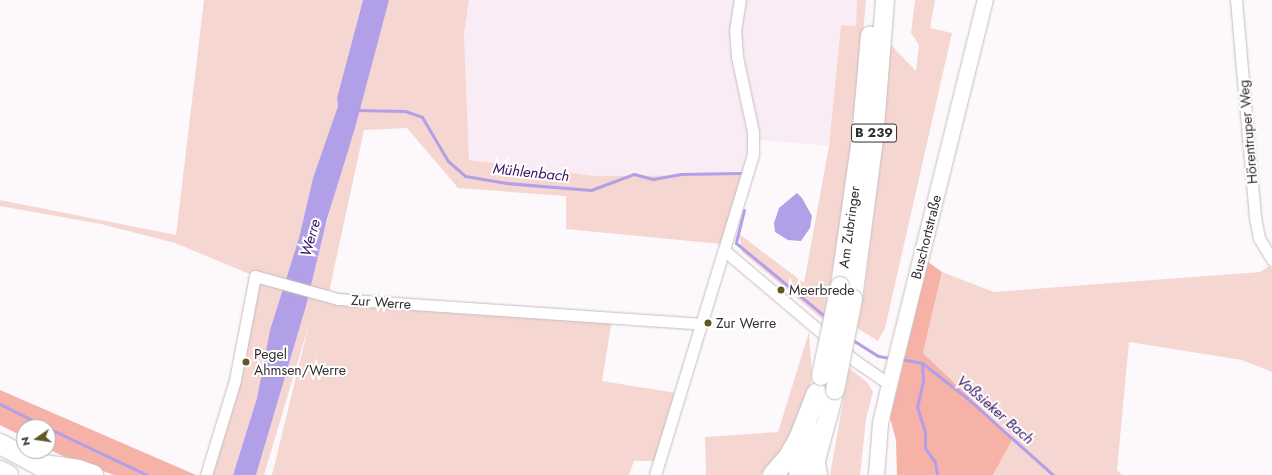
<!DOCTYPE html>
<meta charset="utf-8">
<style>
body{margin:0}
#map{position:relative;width:1272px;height:475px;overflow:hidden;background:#fdf8fb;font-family:Jost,sans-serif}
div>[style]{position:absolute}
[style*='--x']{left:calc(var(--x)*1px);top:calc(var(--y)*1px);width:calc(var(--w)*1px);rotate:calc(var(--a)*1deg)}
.built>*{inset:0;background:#f9ecf4}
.green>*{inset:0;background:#f6d6d1}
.forest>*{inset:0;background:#f7b2a7}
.water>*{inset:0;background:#b19fe7}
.stream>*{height:3px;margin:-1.5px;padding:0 1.5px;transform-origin:1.5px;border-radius:1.5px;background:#b19fe7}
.roads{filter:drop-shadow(0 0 1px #c3bec1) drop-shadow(0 0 1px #c3bec1)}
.minor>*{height:11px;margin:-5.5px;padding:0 5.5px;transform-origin:5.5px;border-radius:5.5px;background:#fff}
.secondary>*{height:15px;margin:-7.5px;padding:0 7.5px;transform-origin:7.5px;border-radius:7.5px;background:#fff}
.trunk>*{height:18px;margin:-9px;padding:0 9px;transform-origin:9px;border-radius:9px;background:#fff}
.motorway>*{height:20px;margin:-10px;padding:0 10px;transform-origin:10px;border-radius:10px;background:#fff}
.bridges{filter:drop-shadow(0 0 1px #c3bec1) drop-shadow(0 0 1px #c3bec1)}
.trunk-bridge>*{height:18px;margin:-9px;padding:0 9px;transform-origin:9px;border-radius:9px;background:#fff}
.dots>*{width:11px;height:11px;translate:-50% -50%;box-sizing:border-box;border:2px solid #fff;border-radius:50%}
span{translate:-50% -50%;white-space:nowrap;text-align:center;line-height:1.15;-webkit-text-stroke:4px #fff;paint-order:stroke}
.shield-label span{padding:1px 3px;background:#fff;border:1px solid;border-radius:3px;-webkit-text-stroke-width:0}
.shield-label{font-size:13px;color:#312f30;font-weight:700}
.street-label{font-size:14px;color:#312f30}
.poi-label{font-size:14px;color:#312f30}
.left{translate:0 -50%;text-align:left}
.water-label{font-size:15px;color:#351466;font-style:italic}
.north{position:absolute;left:16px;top:419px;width:40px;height:40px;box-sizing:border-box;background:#fff;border:1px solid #adacac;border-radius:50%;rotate:257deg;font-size:11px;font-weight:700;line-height:16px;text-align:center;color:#312f30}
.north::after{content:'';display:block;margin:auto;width:14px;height:18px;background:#615825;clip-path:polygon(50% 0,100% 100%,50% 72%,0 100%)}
</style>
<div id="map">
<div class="built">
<i style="clip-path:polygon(469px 0,857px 0,856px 26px,841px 25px,829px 146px,764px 140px,748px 143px,743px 175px,595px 176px,469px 160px,464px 33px)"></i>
</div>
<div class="green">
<i style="clip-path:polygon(204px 0,363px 0,337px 98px,338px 106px,313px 178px,299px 238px,270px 330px,257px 398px,233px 475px,203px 475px,234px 363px,252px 275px,175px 243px,101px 224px,0 206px,0 200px,176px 235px)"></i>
<i style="clip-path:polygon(389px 0,469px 0,464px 33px,469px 160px,595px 176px,743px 175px,721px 244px,566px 229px,566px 196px,458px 188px,407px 128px,364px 130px,329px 292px,612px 320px,602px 381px,676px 393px,654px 461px,634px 461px,629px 475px,272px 475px,309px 324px,264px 475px,256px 475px,306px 306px,309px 285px)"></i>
<i style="clip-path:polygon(857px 0,866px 0,851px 170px,823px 320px,742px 252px,739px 234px,804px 283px,829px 146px,841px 25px,856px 26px)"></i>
<i style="clip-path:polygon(915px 0,935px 0,930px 28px,952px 33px,885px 328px,878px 341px,857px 328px,864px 295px,878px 179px,891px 45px,916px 71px,919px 45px,911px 33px)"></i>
<i style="clip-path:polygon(1269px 266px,1272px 269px,1272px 372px,1242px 360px,1129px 342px,1117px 470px,1122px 475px,993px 475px,1013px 437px,923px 353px,942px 272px,994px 292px,1260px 272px)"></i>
<i style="clip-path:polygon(809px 332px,812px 377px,807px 399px,789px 441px,761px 475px,706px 475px,705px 437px,778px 432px)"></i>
<i style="clip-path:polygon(849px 368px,867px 382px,873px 392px,866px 419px,860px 475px,830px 475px)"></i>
</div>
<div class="forest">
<i style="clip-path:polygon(928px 262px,942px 272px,923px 353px,1013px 438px,993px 475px,897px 475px,896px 440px,890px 418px)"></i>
<i style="clip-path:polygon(0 390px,196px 475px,114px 475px,63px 456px,48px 449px,48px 427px,24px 427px,24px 437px,0 425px)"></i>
</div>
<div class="water">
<i style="clip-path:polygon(363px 0,389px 0,355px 128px,327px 219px,306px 306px,256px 475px,233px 475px,257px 398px,270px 330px,299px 238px,313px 178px,338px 106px,337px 98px)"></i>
<i style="clip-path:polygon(797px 193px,802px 198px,812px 216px,810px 228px,801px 241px,788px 240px,775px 232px,774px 223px,779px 208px)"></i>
</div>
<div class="stream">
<i style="--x:356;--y:110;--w:49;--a:1.2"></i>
<i style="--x:405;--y:111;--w:18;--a:19"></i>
<i style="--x:422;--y:117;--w:51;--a:59.4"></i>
<i style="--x:448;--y:161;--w:23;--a:41"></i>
<i style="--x:465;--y:176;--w:42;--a:9.7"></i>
<i style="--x:506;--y:183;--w:85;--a:4.7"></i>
<i style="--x:591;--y:190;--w:46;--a:-20.4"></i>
<i style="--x:634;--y:174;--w:20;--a:15"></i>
<i style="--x:653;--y:179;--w:27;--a:-10"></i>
<i style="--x:680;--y:174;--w:61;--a:-0.9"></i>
<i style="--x:744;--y:210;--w:34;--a:104"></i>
<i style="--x:736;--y:243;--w:118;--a:39.5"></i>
<i style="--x:851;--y:339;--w:32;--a:32"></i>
<i style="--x:878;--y:356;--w:12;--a:9"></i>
<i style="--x:900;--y:359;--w:22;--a:10"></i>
<i style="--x:922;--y:363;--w:57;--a:37.9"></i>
<i style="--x:967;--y:398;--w:115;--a:41.8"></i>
<i style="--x:922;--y:363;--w:18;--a:87"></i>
<i style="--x:923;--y:381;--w:27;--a:103"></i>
<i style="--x:917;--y:407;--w:26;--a:72"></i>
<i style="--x:925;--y:432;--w:16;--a:90"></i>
<i style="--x:925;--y:448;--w:17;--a:54"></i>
<i style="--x:935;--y:462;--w:13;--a:81"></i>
<i style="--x:0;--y:404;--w:51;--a:26.6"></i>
<i style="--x:48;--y:428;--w:110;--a:25.4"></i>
</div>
<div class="roads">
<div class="minor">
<i style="--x:1236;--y:0;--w:218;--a:85"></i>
<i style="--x:1255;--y:217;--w:21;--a:79"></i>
<i style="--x:1259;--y:238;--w:26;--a:59"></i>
<i style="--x:725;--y:251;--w:169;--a:40.2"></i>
<i style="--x:854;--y:360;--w:42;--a:34.4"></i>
<i style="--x:206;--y:475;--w:99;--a:-73"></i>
<i style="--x:235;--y:380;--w:106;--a:-79.1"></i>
<i style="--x:255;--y:276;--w:86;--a:15.5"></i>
<i style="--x:338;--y:299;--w:364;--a:3.9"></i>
<i style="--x:655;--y:475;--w:336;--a:-73"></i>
<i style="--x:753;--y:154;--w:22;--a:-90"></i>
<i style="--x:753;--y:132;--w:77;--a:-102"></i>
<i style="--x:737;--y:57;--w:26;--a:-94"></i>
<i style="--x:735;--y:31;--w:31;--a:-81"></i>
</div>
<div class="secondary">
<i style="--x:876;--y:475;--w:52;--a:-85.6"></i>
<i style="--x:880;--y:423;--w:40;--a:-77"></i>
<i style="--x:889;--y:384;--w:396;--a:-76"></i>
</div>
<div class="trunk">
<i style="--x:840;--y:286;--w:149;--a:-81.9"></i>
<i style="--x:861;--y:138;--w:103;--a:-85"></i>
<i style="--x:853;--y:299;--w:160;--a:-82.5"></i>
<i style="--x:874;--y:140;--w:140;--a:-85.5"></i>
<i style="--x:798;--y:475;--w:49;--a:-77.1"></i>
<i style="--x:812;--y:475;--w:88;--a:-74.9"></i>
</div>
<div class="motorway">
<i style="--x:0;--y:444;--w:66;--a:28.1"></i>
<i style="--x:815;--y:464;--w:11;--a:80"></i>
<i style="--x:44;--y:465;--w:34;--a:8"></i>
<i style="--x:78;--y:470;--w:16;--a:18"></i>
<i style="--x:0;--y:471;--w:9;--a:27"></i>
<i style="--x:773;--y:475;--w:23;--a:-49"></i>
<i style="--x:788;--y:458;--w:22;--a:-60"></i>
<i style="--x:799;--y:439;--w:49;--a:-68.6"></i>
</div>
</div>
<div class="bridges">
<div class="trunk-bridge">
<i style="--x:821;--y:376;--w:92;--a:-78.1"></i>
<i style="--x:835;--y:390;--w:93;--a:-78.8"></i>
</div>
</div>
<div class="dots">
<i style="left:781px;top:290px;background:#615825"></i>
<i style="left:708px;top:323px;background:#615825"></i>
<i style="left:246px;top:362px;background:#615825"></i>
</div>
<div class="shield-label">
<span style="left:874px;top:133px">B 239</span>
</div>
<div class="street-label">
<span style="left:1248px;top:132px;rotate:-95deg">Hörentruper Weg</span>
<span style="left:849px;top:227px;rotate:-82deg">Am Zubringer</span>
<span style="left:926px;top:237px;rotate:-76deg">Buschortstraße</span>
<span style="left:381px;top:302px;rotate:4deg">Zur Werre</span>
</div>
<div class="poi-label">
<span class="left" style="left:789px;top:290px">Meerbrede</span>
<span class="left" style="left:716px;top:323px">Zur Werre</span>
<span class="left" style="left:254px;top:362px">Pegel<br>Ahmsen/Werre</span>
</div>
<div class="water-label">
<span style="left:531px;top:173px;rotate:6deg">Mühlenbach</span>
<span style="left:311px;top:238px;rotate:-74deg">Werre</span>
<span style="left:995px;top:410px;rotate:41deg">Voßsieker Bach</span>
</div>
<div class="north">N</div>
</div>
